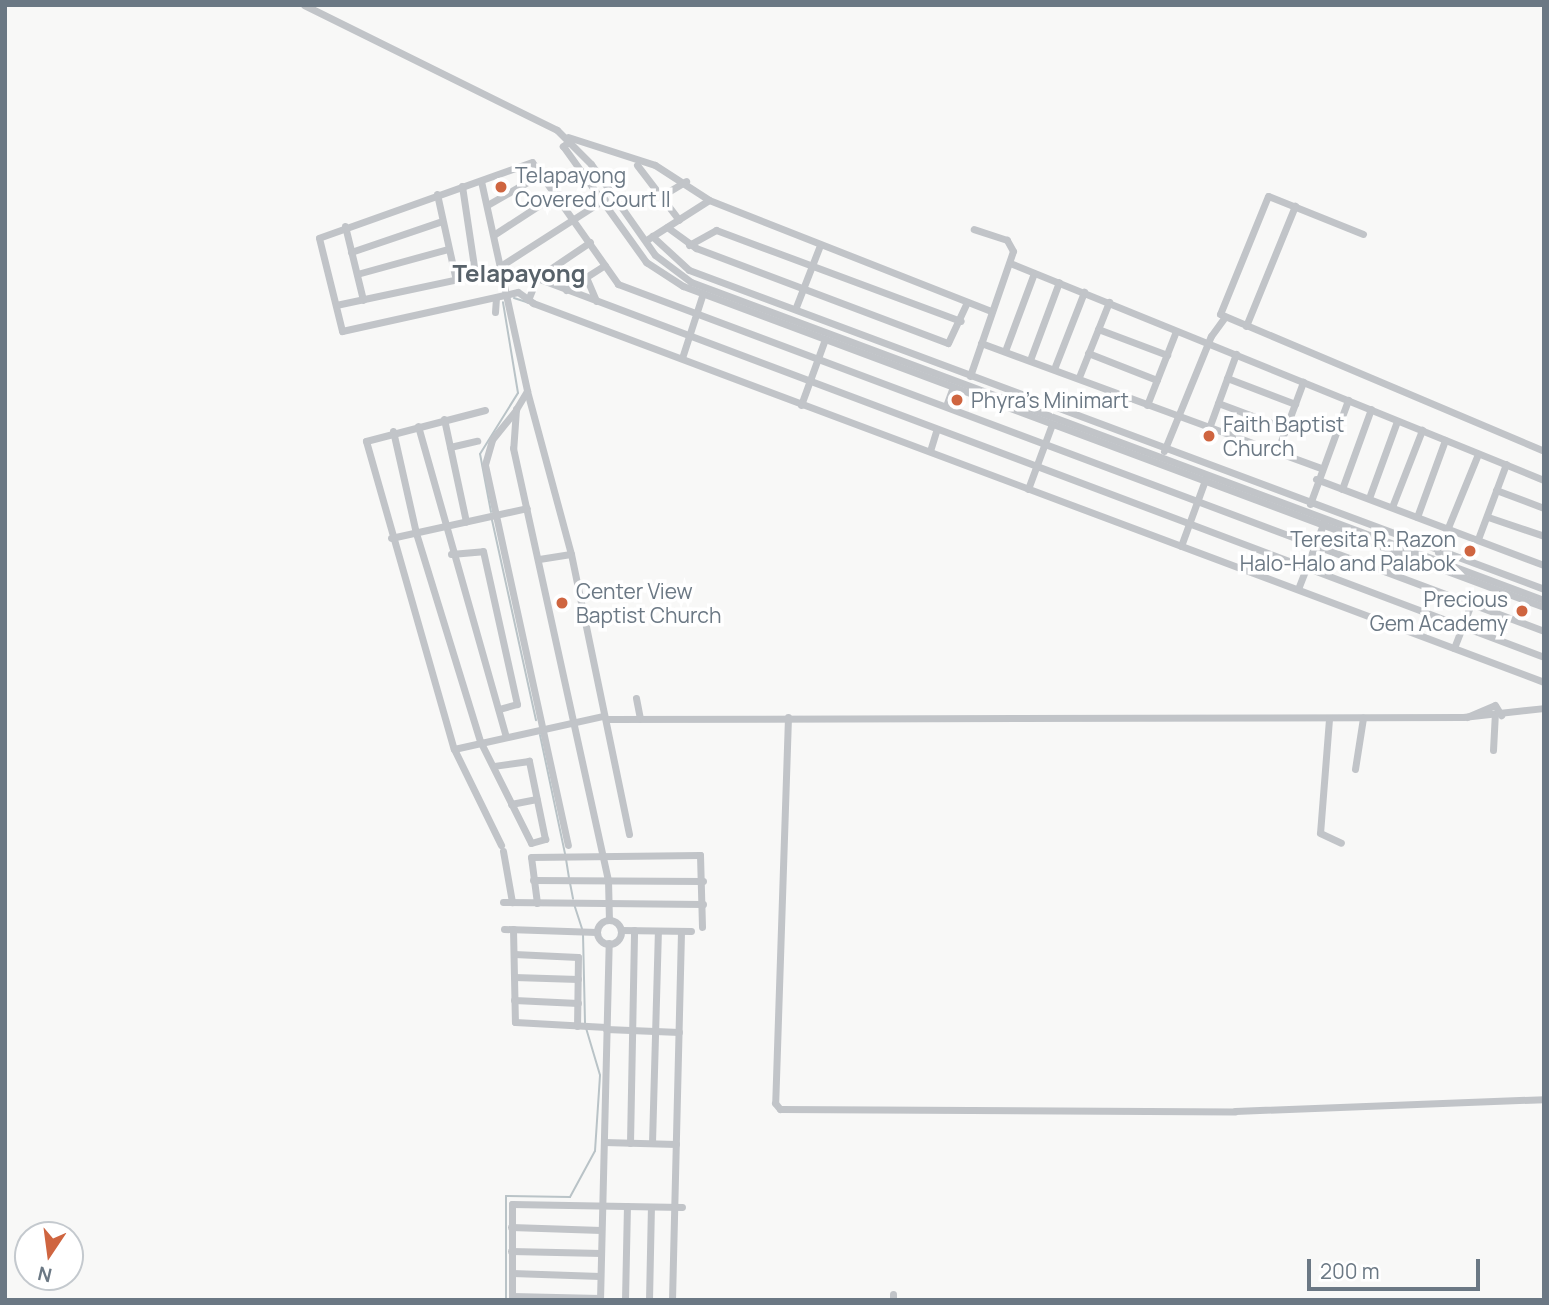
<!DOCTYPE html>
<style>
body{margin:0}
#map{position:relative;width:1549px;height:1305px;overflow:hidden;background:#f8f8f7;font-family:Manrope,sans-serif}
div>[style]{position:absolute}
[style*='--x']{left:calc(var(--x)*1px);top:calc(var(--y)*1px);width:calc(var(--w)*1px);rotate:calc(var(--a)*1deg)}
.stream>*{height:2px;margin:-1px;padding:0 1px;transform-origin:1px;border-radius:1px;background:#b9c3c7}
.minor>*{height:7px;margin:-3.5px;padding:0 3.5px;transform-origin:3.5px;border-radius:3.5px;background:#c1c4c8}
.minor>.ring{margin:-3.5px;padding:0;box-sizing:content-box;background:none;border:7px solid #c1c4c8;border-radius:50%}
.dots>*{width:19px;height:19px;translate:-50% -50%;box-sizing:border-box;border:4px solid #fff;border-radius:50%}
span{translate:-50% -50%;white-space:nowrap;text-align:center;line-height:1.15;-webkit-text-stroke:7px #fff;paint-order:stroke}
.poi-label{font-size:21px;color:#6b7884}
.left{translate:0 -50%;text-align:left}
.right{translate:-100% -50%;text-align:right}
.quarter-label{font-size:24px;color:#58626a;font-weight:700}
.frame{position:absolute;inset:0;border:7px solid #6b7884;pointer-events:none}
.north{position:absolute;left:14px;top:1221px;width:70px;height:70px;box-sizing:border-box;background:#fff;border:2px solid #c4c9ce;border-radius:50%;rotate:193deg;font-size:19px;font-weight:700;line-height:28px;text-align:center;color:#6b7884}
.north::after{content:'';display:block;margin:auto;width:24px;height:32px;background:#cf6540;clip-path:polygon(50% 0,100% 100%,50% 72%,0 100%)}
.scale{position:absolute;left:1307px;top:1259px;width:173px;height:32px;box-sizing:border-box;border:4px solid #6b7884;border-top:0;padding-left:9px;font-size:21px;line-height:24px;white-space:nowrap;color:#6b7884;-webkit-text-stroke:5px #fff;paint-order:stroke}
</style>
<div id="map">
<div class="stream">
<i style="--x:514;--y:298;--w:13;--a:18"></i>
<i style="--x:491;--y:512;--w:59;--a:-100.7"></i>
<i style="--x:480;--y:454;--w:72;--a:-58.1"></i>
<i style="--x:518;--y:393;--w:92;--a:-99.4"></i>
<i style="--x:492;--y:520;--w:205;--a:77.6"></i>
<i style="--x:540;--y:735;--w:122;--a:78.1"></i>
<i style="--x:566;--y:859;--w:19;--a:81"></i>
<i style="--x:570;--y:883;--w:16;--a:79"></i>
<i style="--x:574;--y:904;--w:26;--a:72"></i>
<i style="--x:583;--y:934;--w:89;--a:88.7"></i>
<i style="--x:506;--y:1300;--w:104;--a:-90"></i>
<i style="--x:506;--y:1196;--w:64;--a:0.9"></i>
<i style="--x:570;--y:1197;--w:52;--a:-61.5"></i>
<i style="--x:595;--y:1151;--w:76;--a:-86.2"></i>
<i style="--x:600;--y:1075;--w:49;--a:-106.6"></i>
</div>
<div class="minor">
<i style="--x:304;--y:5;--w:282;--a:26.3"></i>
<i style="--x:557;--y:130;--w:48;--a:45"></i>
<i style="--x:591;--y:164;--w:111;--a:54.9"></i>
<i style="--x:655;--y:255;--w:45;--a:36.9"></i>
<i style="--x:691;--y:282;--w:910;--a:20.45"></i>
<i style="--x:568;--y:137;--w:91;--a:17.8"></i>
<i style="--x:655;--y:165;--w:64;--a:32.9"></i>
<i style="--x:709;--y:200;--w:303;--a:21.5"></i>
<i style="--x:570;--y:141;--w:9;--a:144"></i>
<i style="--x:563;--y:146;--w:143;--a:54.4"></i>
<i style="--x:646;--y:262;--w:44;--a:33"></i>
<i style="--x:683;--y:286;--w:919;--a:20.45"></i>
<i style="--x:637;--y:165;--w:69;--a:52.6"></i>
<i style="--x:481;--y:181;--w:215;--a:77.6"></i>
<i style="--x:527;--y:391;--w:21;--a:121"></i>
<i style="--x:516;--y:409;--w:39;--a:94"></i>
<i style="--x:513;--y:448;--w:442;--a:77.6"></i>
<i style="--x:608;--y:880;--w:40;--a:88.6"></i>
<i style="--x:462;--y:186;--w:88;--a:81.5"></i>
<i style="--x:437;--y:194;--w:84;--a:77.6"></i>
<i style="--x:663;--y:195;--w:27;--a:-31"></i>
<i style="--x:489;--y:204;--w:62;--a:-29.9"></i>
<i style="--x:345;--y:226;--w:76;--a:76.3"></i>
<i style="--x:667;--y:227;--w:36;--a:36"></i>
<i style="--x:696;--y:248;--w:269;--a:20.7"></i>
<i style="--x:948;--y:343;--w:45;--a:-65.1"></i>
<i style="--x:495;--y:234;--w:75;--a:-33.1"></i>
<i style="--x:1363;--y:234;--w:102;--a:-158.2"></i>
<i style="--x:1268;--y:196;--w:127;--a:112.1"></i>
<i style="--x:1220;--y:314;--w:352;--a:22.9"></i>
<i style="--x:652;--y:236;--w:50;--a:42.6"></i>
<i style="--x:689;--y:270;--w:913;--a:20.46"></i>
<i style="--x:648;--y:239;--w:72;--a:-32.6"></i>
<i style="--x:689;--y:245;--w:31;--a:-29"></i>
<i style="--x:716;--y:230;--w:261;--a:20.4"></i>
<i style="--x:351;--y:252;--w:96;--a:-18.8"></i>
<i style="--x:1010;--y:263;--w:576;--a:22.12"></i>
<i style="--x:502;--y:265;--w:122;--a:-32.7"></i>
<i style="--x:357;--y:274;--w:94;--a:-15.4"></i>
<i style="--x:586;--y:277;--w:26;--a:67"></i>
<i style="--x:537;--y:278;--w:1076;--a:20.62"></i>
<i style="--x:566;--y:290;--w:46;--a:-32.7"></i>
<i style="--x:528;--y:300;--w:24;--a:-68"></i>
<i style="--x:537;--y:278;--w:64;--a:-34.2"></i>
<i style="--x:336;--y:305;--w:169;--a:-12"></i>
<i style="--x:796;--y:307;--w:66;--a:-68.8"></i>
<i style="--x:495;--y:312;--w:13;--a:-86"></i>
<i style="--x:1246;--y:326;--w:130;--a:-67.8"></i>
<i style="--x:1098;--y:329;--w:74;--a:20.6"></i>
<i style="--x:981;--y:343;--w:361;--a:20.2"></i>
<i style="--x:1005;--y:351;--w:83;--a:-69.6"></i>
<i style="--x:1088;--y:353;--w:74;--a:21.4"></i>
<i style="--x:682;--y:358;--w:68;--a:-72.1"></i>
<i style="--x:1030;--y:360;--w:83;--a:-69.6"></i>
<i style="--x:1054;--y:369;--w:83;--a:-68.7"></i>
<i style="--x:970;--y:376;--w:132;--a:-71"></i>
<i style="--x:1013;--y:251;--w:13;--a:-119"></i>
<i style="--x:1007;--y:240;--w:35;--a:-162"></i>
<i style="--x:1079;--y:377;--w:81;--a:-68.2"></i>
<i style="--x:1227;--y:378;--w:73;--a:20.9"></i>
<i style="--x:527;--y:391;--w:169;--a:74.9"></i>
<i style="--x:571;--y:554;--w:286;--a:78.3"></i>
<i style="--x:1218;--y:403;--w:72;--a:20.5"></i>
<i style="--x:801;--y:405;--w:70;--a:-70"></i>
<i style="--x:1147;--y:405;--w:79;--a:-68.6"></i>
<i style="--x:946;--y:406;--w:20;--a:-70"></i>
<i style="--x:485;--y:410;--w:123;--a:165.4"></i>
<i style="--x:366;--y:441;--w:320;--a:74.1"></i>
<i style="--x:454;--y:749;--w:107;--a:63.9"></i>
<i style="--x:516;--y:410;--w:38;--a:129"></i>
<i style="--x:492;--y:440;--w:26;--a:106"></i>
<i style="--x:485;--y:465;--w:389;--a:77.7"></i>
<i style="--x:444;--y:419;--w:105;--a:77.9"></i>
<i style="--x:418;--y:426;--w:322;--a:74.2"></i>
<i style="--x:1209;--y:428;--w:79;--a:-70"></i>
<i style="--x:393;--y:431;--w:105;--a:77.3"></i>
<i style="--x:416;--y:533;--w:218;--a:72.9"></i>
<i style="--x:480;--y:741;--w:114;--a:63.4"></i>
<i style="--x:531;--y:843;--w:15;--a:-16"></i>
<i style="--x:545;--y:839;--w:80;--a:-101.6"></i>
<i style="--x:529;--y:761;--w:35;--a:172"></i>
<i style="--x:450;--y:447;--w:28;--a:-13"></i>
<i style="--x:930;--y:451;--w:21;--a:-73"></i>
<i style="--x:1164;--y:451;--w:124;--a:-67.8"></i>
<i style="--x:1211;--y:336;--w:24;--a:-54"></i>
<i style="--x:1277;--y:452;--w:75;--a:-69.6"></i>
<i style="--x:1316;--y:479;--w:244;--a:20.7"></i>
<i style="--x:1028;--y:489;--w:69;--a:-69.7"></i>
<i style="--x:1342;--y:489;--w:85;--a:-70.1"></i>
<i style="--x:1496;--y:490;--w:51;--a:20.6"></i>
<i style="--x:1369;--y:498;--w:82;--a:-70"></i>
<i style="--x:1310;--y:504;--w:111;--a:-69.9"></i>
<i style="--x:1392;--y:507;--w:83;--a:-68.7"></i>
<i style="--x:1417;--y:517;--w:82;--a:-70"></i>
<i style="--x:1488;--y:517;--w:59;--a:18.7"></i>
<i style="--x:391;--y:538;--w:139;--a:-12.4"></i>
<i style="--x:1478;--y:539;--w:80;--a:-69.5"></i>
<i style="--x:1181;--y:546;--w:70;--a:-70"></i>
<i style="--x:1438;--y:552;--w:106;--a:-67.8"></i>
<i style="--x:451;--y:554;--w:32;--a:-5"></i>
<i style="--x:483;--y:551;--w:157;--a:77.5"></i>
<i style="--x:517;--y:704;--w:19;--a:164"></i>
<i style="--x:539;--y:559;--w:32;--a:-9"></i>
<i style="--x:1298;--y:589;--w:72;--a:-68.8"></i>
<i style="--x:1544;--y:631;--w:989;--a:-159.46"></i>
<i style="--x:618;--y:284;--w:149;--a:-125.2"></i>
<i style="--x:532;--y:162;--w:226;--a:160.4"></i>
<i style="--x:319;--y:238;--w:96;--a:76.1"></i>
<i style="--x:342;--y:331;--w:180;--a:-12.5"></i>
<i style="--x:518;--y:292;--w:19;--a:36"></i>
<i style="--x:533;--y:303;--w:1080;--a:20.55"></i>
<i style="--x:1454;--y:648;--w:47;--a:-68.9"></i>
<i style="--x:636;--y:698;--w:21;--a:79"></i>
<i style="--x:788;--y:717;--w:386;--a:91.9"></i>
<i style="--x:775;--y:1103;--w:8;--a:50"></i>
<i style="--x:780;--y:1109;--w:455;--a:0.3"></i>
<i style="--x:1235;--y:1111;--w:309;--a:-2.2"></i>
<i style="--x:1467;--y:717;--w:30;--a:-23"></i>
<i style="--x:1495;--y:705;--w:12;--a:59"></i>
<i style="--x:606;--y:719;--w:857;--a:-0.13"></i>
<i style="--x:1463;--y:717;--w:81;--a:-6.3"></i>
<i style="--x:1329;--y:719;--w:114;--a:94.5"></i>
<i style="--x:1320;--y:833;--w:23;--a:25"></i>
<i style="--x:454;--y:749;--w:153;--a:-12.5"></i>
<i style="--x:1493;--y:750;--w:34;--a:-87"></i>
<i style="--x:1355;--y:769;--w:52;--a:-81.1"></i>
<i style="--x:511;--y:804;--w:26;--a:-11"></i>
<i style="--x:503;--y:851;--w:52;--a:80"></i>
<i style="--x:533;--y:880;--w:170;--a:0.3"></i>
<i style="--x:503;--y:902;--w:200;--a:0.6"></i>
<i style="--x:537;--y:903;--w:46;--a:-97.4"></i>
<i style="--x:531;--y:857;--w:169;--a:-0.7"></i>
<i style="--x:700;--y:855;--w:72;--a:88.4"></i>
<i class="ring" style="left:597px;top:920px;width:17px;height:17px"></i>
<i style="--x:504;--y:929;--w:93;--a:1.8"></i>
<i style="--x:513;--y:929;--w:93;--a:88.8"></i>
<i style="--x:515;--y:1022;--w:91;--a:3.1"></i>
<i style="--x:621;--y:930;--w:70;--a:0.8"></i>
<i style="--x:514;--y:954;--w:64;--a:2.7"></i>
<i style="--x:578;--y:957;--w:69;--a:90.8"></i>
<i style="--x:514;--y:977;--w:64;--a:1.8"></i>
<i style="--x:514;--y:1000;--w:64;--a:2.7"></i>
<i style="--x:606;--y:1029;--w:73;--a:2.4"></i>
<i style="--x:604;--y:1142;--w:72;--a:1.6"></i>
<i style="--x:630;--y:1143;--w:213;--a:-88.9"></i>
<i style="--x:652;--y:1143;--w:212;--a:-88.4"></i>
<i style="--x:511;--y:1227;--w:90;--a:1.9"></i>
<i style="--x:511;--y:1251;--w:90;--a:1.3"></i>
<i style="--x:512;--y:1273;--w:88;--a:2"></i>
<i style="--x:512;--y:1296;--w:88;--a:1.3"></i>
<i style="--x:512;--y:1300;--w:96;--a:-90"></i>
<i style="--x:512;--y:1204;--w:170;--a:1"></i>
<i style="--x:600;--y:1300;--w:357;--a:-88.6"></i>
<i style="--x:625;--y:1300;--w:94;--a:-88.8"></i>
<i style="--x:649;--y:1300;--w:93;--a:-88.8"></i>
<i style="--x:672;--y:1300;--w:369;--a:-88.6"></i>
<i style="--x:893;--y:1300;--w:6;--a:-90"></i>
</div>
<div class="dots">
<i style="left:501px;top:187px;background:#cf6540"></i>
<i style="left:957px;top:400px;background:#cf6540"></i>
<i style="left:1209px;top:436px;background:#cf6540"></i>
<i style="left:1470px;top:551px;background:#cf6540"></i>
<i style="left:562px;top:603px;background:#cf6540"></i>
<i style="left:1522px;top:611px;background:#cf6540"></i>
</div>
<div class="poi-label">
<span class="left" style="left:515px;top:187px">Telapayong<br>Covered Court II</span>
<span class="left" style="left:971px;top:400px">Phyra's Minimart</span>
<span class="left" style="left:1223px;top:436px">Faith Baptist<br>Church</span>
<span class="right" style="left:1456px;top:551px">Teresita R. Razon<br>Halo-Halo and Palabok</span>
<span class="left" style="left:576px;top:603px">Center View<br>Baptist Church</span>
<span class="right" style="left:1508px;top:611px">Precious<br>Gem Academy</span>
</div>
<div class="quarter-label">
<span style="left:519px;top:273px">Telapayong</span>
</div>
<div class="frame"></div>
<div class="north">N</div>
<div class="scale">200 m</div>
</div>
